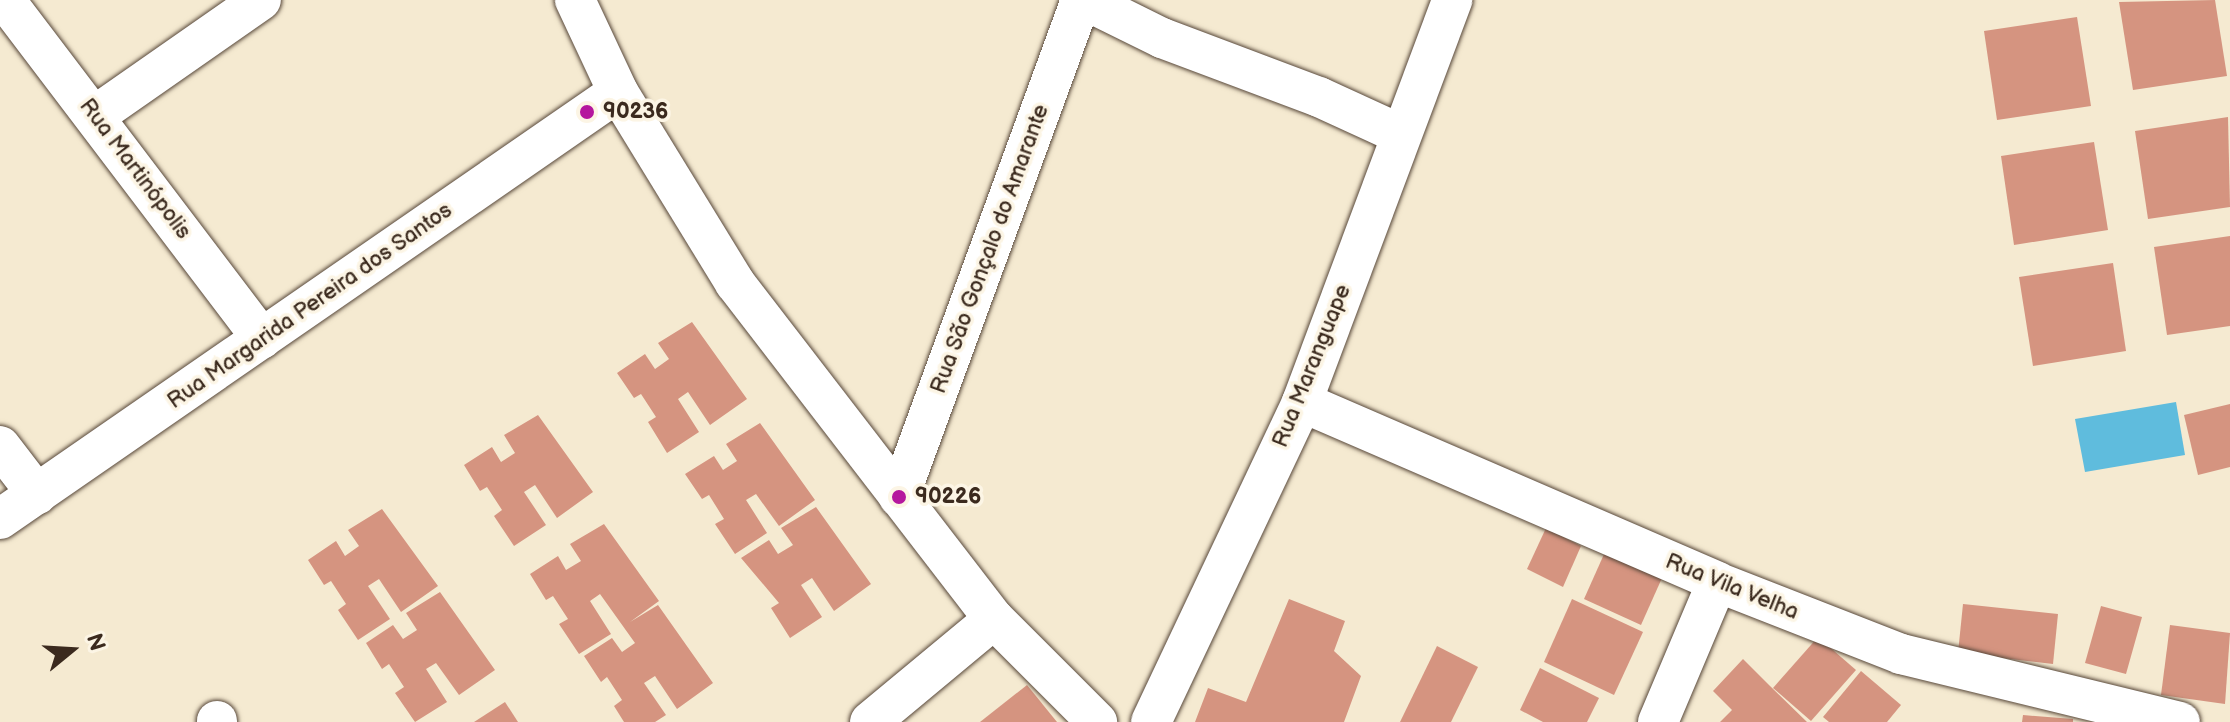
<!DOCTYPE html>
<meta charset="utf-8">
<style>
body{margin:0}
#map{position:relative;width:2230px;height:722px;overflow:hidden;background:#f5ead1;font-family:"Balsamiq Sans",sans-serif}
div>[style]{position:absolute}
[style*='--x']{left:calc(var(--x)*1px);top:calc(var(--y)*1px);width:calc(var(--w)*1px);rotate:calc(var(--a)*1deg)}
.water>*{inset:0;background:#5fbcdd}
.building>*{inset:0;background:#d59480}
.roads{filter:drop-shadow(0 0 2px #574739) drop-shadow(0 0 2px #574739)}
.minor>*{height:40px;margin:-20px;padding:0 20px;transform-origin:20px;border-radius:20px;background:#fff}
.dots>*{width:22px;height:22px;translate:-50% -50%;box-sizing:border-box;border:4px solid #fcf5e5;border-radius:50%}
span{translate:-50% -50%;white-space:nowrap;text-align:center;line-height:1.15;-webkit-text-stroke:7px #fcf5e5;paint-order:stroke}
.poi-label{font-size:22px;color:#3b2a1e;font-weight:700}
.left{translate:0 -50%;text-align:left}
.street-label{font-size:22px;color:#3b2a1e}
.north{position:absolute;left:32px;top:610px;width:80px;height:80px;-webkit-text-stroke:6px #fcf5e5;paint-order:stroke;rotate:72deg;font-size:22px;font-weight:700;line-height:32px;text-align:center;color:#3b2a1e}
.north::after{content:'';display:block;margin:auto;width:28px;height:36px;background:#3b2a1e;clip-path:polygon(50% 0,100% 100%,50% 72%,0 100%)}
</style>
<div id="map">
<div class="water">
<i style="clip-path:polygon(2176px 402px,2185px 455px,2085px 472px,2075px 419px)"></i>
</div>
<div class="building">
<i style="clip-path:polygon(2215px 0,2227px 76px,2133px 90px,2119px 2px)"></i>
<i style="clip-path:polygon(2077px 17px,2091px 106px,1997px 120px,1984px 31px)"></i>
<i style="clip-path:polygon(2228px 117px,2230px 207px,2148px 219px,2135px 131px)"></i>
<i style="clip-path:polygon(2094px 142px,2108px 230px,2014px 245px,2001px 156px)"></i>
<i style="clip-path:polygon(2230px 236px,2230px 326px,2167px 335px,2154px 247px)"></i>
<i style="clip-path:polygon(2113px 263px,2126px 351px,2033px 366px,2019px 277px)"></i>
<i style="clip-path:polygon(692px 322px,747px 399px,710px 425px,688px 392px,678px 399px,699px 432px,667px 453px,648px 422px,656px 417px,641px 394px,634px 398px,617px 373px,645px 354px,655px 369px,669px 359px,658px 343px)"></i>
<i style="clip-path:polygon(2230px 404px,2230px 467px,2198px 475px,2184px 415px)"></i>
<i style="clip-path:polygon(538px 415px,593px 492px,557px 518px,535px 485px,524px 492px,546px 525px,514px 546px,494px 516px,502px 510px,487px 487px,480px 491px,464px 465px,492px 447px,501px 462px,515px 453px,504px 435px)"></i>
<i style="clip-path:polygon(760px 423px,815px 500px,779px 526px,756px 494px,746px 500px,767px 533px,735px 554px,715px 524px,724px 519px,709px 495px,702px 499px,685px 474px,714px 456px,723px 470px,737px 461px,726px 444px)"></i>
<i style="clip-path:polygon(816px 507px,871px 584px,834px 611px,812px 578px,801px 585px,822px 617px,790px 638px,771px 608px,779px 603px,741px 558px,769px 540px,778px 554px,793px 545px,781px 528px)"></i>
<i style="clip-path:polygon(382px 509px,438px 586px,401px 612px,379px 579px,368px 586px,390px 619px,358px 640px,338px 610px,346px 604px,331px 581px,324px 585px,308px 560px,336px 541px,345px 556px,359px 546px,348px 530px)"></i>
<i style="clip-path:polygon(604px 524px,659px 601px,630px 622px,658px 605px,713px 683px,677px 709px,655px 676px,644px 683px,666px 715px,655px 722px,624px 722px,614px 706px,622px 700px,607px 677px,601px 682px,584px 656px,612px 638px,622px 652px,635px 643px,600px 594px,590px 601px,611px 634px,579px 654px,559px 624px,568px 619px,553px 596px,546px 600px,530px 574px,558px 556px,566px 570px,581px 561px,570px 544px)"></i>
<i style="clip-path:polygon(1546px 528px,1581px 546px,1563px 587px,1527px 569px)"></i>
<i style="clip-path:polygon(1609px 543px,1666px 569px,1641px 625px,1584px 599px)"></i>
<i style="clip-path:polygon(440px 592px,495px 670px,459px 695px,436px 663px,426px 669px,447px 702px,415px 722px,395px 693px,404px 687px,389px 664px,382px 669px,366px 643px,393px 625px,403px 639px,417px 630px,406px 613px)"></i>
<i style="clip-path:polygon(1289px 599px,1345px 621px,1334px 651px,1361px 676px,1344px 722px,1195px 722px,1208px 688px,1246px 702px)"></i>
<i style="clip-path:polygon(1572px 599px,1643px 632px,1614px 695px,1544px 662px)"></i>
<i style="clip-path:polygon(1963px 604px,2058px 614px,2053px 664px,1958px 653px)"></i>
<i style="clip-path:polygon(2101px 606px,2142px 617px,2126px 674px,2085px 663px)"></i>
<i style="clip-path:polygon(2170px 625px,2230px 633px,2225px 704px,2161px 695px)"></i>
<i style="clip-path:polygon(1818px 637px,1856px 670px,1811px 721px,1773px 688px)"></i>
<i style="clip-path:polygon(1437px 646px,1478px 667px,1451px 722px,1400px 722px)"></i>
<i style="clip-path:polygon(1743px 659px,1769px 685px,1807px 722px,1720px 722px,1732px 710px,1713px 691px)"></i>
<i style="clip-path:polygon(1540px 668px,1599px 698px,1587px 722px,1543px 722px,1520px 710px)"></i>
<i style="clip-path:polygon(1861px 671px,1901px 705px,1887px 722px,1829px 722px,1823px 717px)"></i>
<i style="clip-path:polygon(1027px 685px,1057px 722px,980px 722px)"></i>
<i style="clip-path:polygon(505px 702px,518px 722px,474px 722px)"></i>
<i style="clip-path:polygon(2023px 715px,2073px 719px,2073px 722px,2022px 722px)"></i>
</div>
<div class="roads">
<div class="minor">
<i style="--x:5;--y:0;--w:425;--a:52.8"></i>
<i style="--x:575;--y:0;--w:102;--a:64.9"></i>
<i style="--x:618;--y:92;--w:224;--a:58.5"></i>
<i style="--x:735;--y:283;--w:424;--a:52.4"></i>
<i style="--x:994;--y:619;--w:146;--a:45"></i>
<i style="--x:1085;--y:0;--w:86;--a:26.3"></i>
<i style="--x:1162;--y:38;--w:168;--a:20.6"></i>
<i style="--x:1319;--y:97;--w:89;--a:24.6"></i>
<i style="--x:96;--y:115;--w:201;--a:-34.9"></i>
<i style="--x:1302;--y:402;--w:452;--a:23.4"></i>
<i style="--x:1717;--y:582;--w:198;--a:21.4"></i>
<i style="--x:1901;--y:654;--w:287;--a:13.7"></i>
<i style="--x:0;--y:446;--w:61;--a:52.4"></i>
<i style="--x:899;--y:497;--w:529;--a:-69.89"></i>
<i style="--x:0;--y:519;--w:751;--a:-34.64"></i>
<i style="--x:217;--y:721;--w:1;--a:90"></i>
<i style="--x:870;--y:722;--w:161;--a:-39.7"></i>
<i style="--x:1151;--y:722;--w:354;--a:-64.7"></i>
<i style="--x:1302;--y:402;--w:429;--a:-69.5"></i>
<i style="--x:1658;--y:722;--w:152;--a:-67.1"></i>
</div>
</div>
<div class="dots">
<i style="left:587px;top:112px;background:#b5179e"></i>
<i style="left:899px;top:497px;background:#b5179e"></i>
</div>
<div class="poi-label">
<span class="left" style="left:603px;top:112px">90236</span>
<span class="left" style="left:915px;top:497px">90226</span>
</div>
<div class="street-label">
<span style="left:135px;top:169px;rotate:53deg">Rua Martinópolis</span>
<span style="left:990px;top:249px;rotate:-70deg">Rua São Gonçalo do Amarante</span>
<span style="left:310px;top:306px;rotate:-35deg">Rua Margarida Pereira dos Santos</span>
<span style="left:1312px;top:366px;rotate:-68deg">Rua Maranguape</span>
<span style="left:1732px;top:587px;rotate:22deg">Rua Vila Velha</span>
</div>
<div class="north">N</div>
</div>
